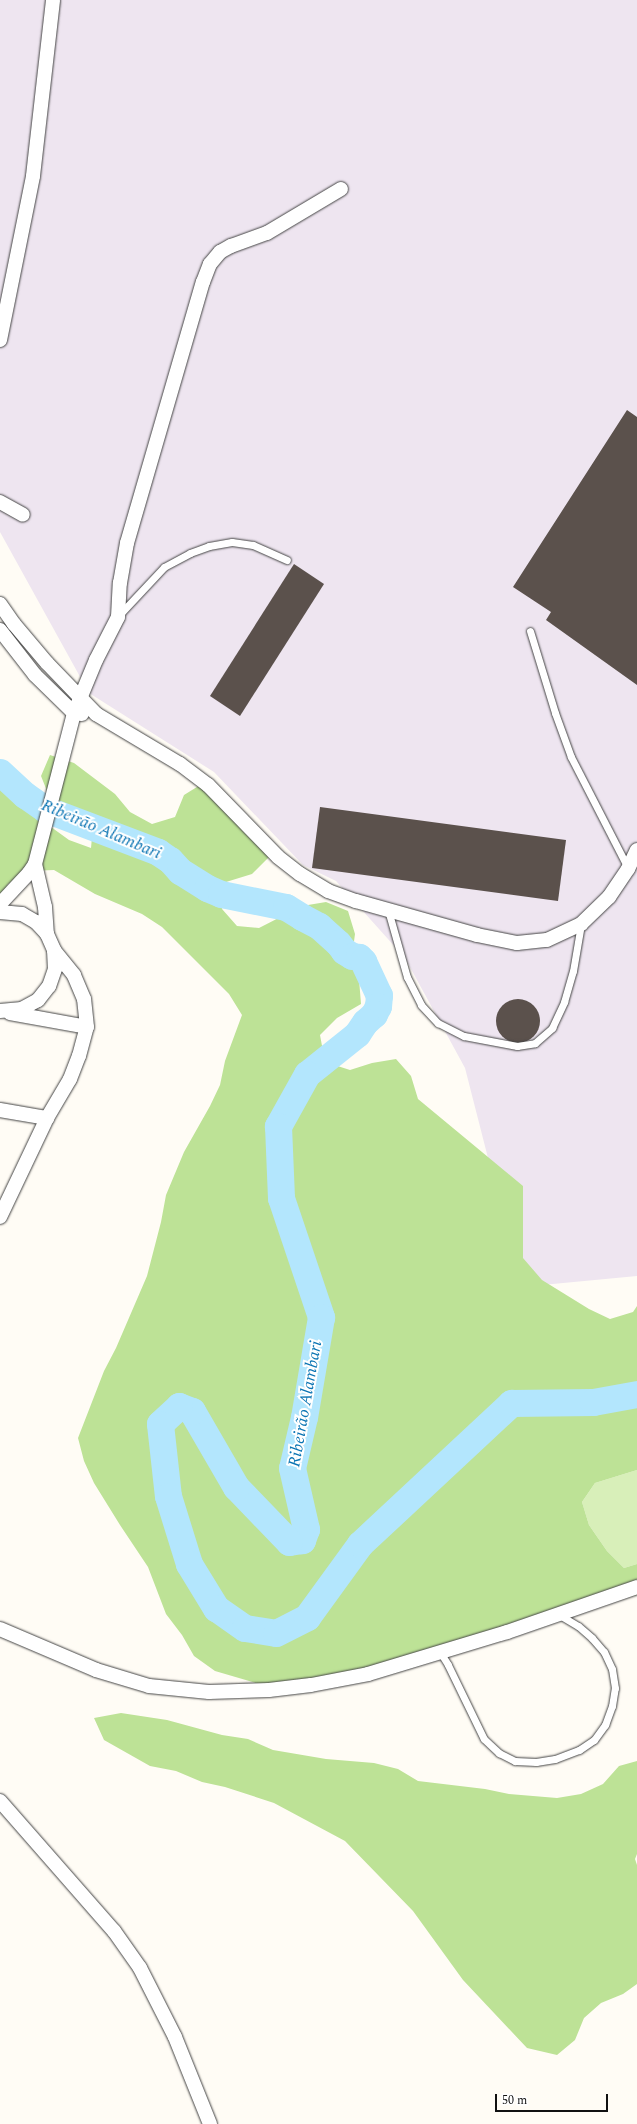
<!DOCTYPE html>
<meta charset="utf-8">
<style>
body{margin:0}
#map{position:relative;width:637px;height:2124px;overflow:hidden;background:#fffcf5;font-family:Spectral,serif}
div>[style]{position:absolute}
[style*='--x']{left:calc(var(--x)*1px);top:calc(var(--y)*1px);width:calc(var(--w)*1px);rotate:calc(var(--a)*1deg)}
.industrial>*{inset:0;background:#eee5f0}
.green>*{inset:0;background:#d8efb9}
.forest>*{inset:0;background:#bde296}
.river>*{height:27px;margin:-13.5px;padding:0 13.5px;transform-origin:13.5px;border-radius:13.5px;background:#b3e6fd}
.building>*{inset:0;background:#5b514c}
.round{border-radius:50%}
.roads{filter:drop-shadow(0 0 1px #444) drop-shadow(0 0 1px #444)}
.lane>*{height:7px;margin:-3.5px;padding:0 3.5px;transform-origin:3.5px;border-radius:3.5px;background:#fff}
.street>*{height:14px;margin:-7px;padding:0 7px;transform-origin:7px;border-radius:7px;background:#fff}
span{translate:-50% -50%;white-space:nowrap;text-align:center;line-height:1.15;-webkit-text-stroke:4px #fff;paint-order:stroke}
.water-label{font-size:17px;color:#0a74b3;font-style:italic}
.scale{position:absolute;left:495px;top:2094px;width:113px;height:18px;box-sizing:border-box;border:2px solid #111;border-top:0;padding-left:5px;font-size:12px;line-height:14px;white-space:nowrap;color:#111;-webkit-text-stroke:3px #fff;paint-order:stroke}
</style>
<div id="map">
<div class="industrial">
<i style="clip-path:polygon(0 0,637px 0,637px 1276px,521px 1287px,465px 1068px,405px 958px,336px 881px,303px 865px,214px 772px,89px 693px,0 532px)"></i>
</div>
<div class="green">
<i style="clip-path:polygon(637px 1470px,637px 1564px,624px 1568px,607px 1551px,589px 1525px,582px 1502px,595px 1483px)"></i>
</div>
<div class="forest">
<i style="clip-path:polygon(50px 755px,74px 763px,115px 794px,130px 812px,152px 824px,175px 817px,184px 795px,205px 782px,269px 857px,252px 874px,226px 882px,222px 909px,237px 926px,259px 928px,302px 906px,326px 902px,348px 911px,355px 934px,352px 956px,359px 979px,361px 1004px,337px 1018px,320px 1035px,325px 1062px,350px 1070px,372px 1063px,396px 1059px,411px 1076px,418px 1099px,523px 1186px,523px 1258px,542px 1280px,589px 1309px,610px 1319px,633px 1312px,637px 1306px,637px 1470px,595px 1483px,582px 1502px,589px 1525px,607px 1551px,624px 1568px,637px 1564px,637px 1595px,292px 1688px,263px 1685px,215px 1671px,194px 1656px,182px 1635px,166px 1614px,148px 1567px,120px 1525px,94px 1483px,84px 1461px,78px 1438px,104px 1371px,116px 1348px,147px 1276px,161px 1222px,166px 1195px,184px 1152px,210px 1106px,220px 1085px,225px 1061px,242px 1015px,229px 994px,162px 927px,142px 914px,95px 894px,54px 870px,29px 871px,8px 884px,0 898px,0 781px,29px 811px,69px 840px,91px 848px,93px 826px,51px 801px,41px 776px)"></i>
<i style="clip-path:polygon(121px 1713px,167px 1720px,222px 1735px,248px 1739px,273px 1750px,326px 1759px,374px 1763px,398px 1769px,418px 1781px,485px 1789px,509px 1794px,557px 1798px,581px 1794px,603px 1784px,619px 1766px,637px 1761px,637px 1854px,635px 1859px,637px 1865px,637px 1984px,623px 1994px,601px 2003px,584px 2018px,575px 2040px,557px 2055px,527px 2048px,463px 1980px,413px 1911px,345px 1841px,274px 1803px,225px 1787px,202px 1782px,176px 1771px,150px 1766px,104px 1740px,94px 1718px)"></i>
</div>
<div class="river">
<i style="--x:0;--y:772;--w:34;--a:43"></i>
<i style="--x:25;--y:795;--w:24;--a:35"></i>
<i style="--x:45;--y:809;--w:121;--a:20.8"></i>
<i style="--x:158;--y:852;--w:14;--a:34"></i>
<i style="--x:170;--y:860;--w:15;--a:48"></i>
<i style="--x:180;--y:871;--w:32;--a:32"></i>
<i style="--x:207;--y:888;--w:15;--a:23"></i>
<i style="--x:221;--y:894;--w:66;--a:11.3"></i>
<i style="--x:286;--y:907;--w:19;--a:32"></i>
<i style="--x:302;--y:917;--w:19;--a:28"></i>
<i style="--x:319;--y:926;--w:25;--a:42"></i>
<i style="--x:338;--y:943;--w:10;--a:53"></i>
<i style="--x:344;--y:951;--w:9;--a:32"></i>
<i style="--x:352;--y:956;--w:7;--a:8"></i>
<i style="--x:359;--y:957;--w:6;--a:45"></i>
<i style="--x:363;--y:961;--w:38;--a:65"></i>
<i style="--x:379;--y:995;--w:11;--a:95"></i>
<i style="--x:378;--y:1006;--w:9;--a:117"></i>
<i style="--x:374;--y:1014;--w:12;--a:138"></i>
<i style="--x:365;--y:1022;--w:14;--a:124"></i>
<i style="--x:357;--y:1034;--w:64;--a:141.3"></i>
<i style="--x:307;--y:1074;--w:60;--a:119.1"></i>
<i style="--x:278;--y:1126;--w:72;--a:87.6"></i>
<i style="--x:281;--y:1198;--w:126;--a:71.4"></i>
<i style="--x:321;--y:1317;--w:101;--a:99.6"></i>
<i style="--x:304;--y:1417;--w:52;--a:103.2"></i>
<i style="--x:292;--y:1468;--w:63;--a:77.1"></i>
<i style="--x:306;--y:1529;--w:12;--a:110"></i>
<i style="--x:302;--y:1540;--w:13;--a:171"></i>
<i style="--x:289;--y:1542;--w:76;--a:-133.9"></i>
<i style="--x:236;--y:1487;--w:88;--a:-120.1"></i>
<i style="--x:192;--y:1411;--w:14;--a:-159"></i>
<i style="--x:179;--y:1406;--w:26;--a:137"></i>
<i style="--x:160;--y:1424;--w:72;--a:83.7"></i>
<i style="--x:168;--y:1496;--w:71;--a:72.8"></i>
<i style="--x:189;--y:1564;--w:52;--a:58.5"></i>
<i style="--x:216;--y:1608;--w:35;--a:35"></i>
<i style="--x:245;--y:1628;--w:31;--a:9"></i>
<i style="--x:276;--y:1633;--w:35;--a:-27"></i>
<i style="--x:307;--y:1617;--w:90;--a:-54"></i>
<i style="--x:360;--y:1544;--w:207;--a:-43"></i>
<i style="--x:511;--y:1403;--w:82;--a:-0.7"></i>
<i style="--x:593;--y:1402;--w:45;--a:-10.3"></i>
</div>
<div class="building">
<i style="clip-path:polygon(627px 410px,637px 417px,637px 685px,546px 620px,551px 612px,513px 587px)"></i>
<i style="clip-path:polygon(294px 564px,324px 584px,240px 716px,210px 696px)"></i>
<i style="clip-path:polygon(320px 807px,566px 840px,558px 901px,312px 868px)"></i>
<i class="round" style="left:496px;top:999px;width:44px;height:44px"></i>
</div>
<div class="roads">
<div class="lane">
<i style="--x:120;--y:614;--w:64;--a:-46.9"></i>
<i style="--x:164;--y:567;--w:30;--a:-28"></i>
<i style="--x:190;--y:553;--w:20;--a:-20"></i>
<i style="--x:209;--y:546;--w:23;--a:-10"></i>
<i style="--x:232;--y:542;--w:21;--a:8"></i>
<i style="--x:253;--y:545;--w:37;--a:24"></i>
<i style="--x:530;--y:631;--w:86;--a:73"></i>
<i style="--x:555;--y:713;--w:47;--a:70"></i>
<i style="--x:571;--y:757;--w:125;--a:62.8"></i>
<i style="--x:388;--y:910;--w:70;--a:74.2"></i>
<i style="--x:407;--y:977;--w:31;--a:63"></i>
<i style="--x:421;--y:1005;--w:25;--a:47"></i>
<i style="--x:438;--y:1023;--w:29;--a:27"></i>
<i style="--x:464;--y:1036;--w:54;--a:10.7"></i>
<i style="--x:517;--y:1046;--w:18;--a:-9"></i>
<i style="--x:535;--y:1043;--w:23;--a:-41"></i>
<i style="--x:552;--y:1028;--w:29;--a:-65"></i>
<i style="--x:564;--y:1002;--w:32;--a:-74"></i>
<i style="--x:573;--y:971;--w:48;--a:-80.3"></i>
<i style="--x:440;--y:1652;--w:15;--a:58"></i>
<i style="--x:448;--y:1665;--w:82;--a:64.1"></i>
<i style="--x:484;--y:1739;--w:21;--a:43"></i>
<i style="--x:499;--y:1753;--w:18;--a:27"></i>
<i style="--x:515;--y:1761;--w:21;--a:3"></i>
<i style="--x:536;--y:1762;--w:19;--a:-9"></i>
<i style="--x:555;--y:1759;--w:26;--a:-21"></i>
<i style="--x:579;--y:1750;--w:18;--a:-34"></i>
<i style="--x:594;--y:1740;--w:19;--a:-54"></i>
<i style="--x:605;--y:1725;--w:20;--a:-70"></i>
<i style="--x:612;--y:1706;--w:18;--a:-81"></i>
<i style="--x:615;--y:1688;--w:19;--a:-99"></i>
<i style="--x:612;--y:1669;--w:19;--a:-115"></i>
<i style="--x:604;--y:1652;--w:18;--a:-131"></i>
<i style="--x:592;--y:1638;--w:18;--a:-139"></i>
<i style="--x:578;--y:1626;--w:23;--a:-149"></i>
</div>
<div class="street">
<i style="--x:0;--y:340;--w:167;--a:-78.6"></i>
<i style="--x:33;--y:176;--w:177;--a:-83.5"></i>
<i style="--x:0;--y:502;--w:26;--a:29"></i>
<i style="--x:0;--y:604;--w:24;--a:55"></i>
<i style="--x:14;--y:624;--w:51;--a:49.8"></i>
<i style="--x:47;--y:663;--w:71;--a:46.1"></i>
<i style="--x:96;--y:714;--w:98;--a:30.8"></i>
<i style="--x:180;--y:764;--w:35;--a:37"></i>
<i style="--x:208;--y:785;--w:100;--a:45.8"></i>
<i style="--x:278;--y:857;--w:28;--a:38"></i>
<i style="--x:300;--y:874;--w:33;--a:31"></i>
<i style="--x:328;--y:891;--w:30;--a:20"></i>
<i style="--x:356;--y:901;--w:126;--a:15.7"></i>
<i style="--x:477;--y:935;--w:41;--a:11.3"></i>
<i style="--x:517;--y:943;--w:30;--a:-6"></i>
<i style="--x:547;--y:940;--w:38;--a:-25"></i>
<i style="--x:581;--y:924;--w:39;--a:-44"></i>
<i style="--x:609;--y:897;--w:34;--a:-56"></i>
<i style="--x:628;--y:869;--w:21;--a:-65"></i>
<i style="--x:0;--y:630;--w:57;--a:52.1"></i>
<i style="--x:35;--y:675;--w:54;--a:44.3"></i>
<i style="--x:74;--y:713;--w:8;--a:7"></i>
<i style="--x:35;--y:864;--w:44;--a:76.9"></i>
<i style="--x:45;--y:907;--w:27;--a:86"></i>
<i style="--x:0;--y:904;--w:42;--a:-46.9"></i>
<i style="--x:29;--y:873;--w:11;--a:-56"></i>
<i style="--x:35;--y:864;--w:156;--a:-75.5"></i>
<i style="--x:74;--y:713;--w:57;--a:-67.5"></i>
<i style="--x:96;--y:660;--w:48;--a:-62.9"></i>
<i style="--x:118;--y:617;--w:34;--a:-87"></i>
<i style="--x:120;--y:583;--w:41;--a:-80.1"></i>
<i style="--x:127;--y:543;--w:272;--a:-73.8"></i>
<i style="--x:203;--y:282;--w:19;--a:-69"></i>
<i style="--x:210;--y:264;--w:16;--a:-50"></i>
<i style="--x:220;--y:252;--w:13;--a:-29"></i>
<i style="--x:231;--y:246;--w:38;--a:-20"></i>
<i style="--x:267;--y:233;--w:86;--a:-30.7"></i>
<i style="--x:0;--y:912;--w:22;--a:5"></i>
<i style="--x:22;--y:914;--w:16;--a:30"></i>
<i style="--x:36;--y:922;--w:16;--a:47"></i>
<i style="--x:47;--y:934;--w:17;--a:66"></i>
<i style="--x:54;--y:950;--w:19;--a:87"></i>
<i style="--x:55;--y:969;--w:18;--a:109"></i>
<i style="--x:49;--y:986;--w:18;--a:128"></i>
<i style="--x:38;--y:1000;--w:18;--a:151"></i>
<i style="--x:22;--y:1009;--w:22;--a:175"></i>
<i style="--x:10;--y:1013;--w:78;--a:10.3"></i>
<i style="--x:0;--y:1110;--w:48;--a:9.7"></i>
<i style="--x:0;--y:1217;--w:110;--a:-64.6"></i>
<i style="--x:47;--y:1118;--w:45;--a:-59.5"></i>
<i style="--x:70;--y:1079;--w:25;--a:-69"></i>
<i style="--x:79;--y:1056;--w:30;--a:-75"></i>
<i style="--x:87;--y:1027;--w:28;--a:-96"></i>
<i style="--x:84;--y:999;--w:26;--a:-113"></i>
<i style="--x:74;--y:975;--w:32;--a:-129"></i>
<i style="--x:0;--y:1629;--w:104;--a:23.1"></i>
<i style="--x:96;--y:1670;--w:55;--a:16.8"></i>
<i style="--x:149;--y:1686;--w:60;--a:5.7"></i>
<i style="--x:209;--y:1692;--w:60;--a:-1.9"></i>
<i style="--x:269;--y:1690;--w:42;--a:-6.8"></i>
<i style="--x:311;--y:1685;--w:58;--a:-10.9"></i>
<i style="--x:368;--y:1674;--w:145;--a:-16.8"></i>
<i style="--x:507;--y:1632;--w:138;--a:-19.1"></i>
<i style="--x:0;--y:1801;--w:173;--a:48.8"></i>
<i style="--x:114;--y:1931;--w:45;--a:54.9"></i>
<i style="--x:140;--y:1968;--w:77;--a:63.1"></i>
<i style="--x:175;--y:2037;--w:94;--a:68.1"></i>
</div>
</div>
<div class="water-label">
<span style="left:101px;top:830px;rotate:23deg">Ribeirão Alambari</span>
<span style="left:306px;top:1404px;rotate:-80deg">Ribeirão Alambari</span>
</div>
<div class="scale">50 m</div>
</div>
